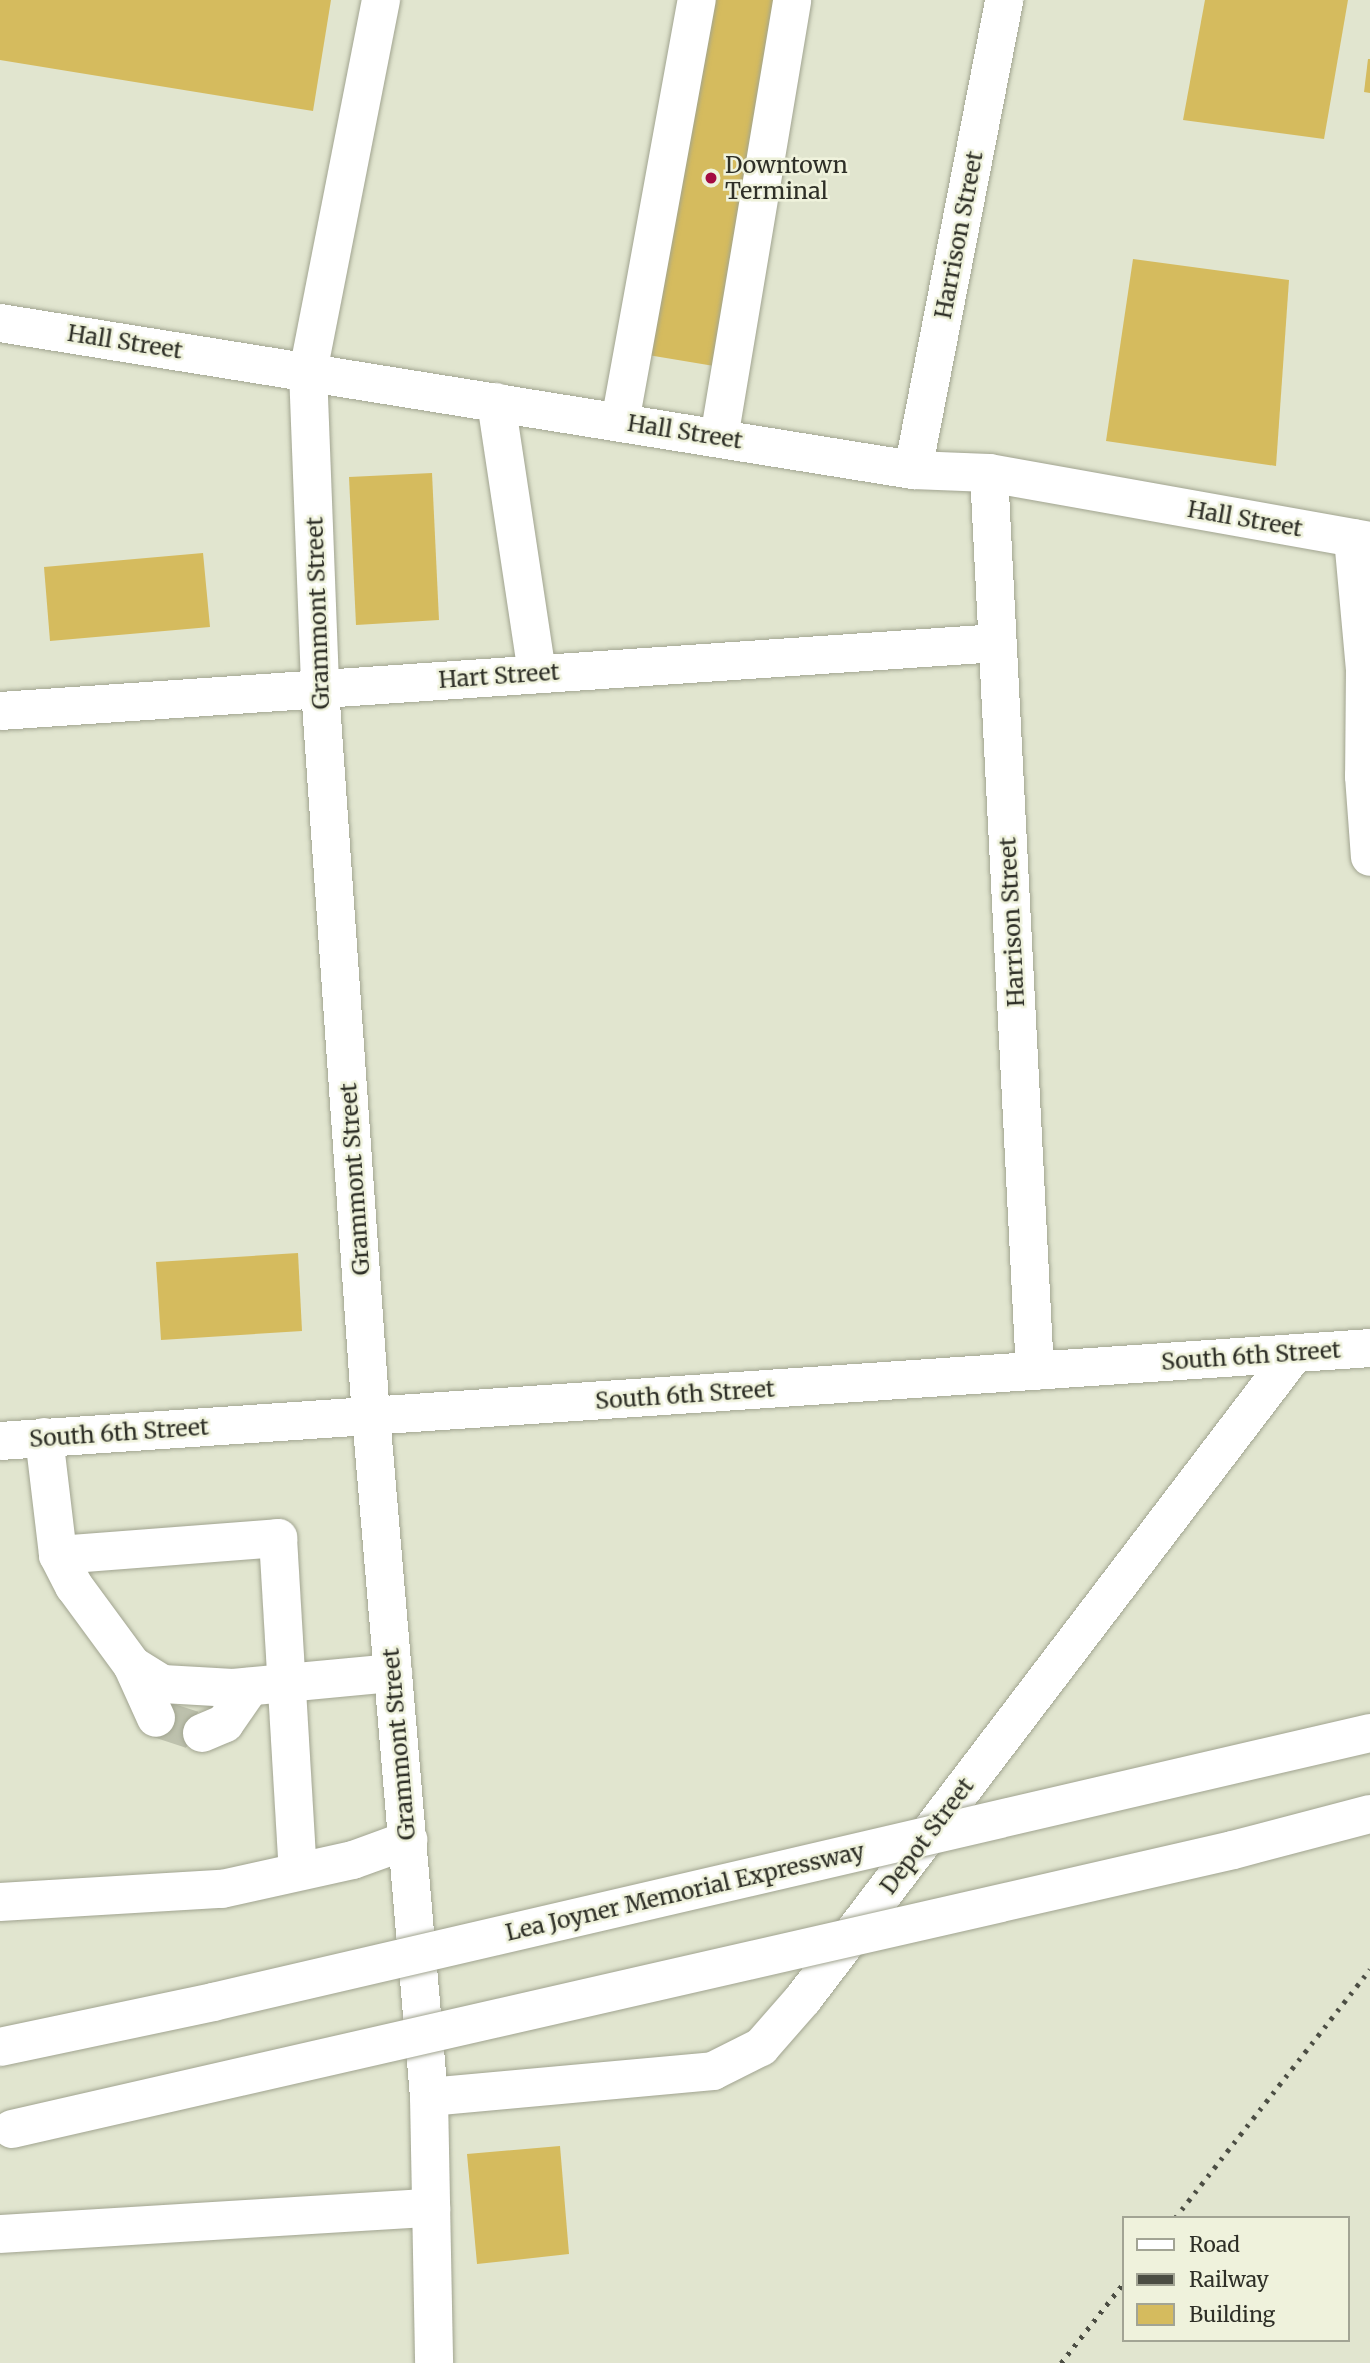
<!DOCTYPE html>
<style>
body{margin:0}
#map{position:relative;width:1370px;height:2363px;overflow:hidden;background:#e1e5cf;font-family:Merriweather,serif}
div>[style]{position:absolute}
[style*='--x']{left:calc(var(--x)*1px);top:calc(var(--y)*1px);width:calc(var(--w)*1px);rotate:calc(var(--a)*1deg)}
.building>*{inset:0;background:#d5bb5e}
.minor-tunnel>*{height:38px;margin-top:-19px;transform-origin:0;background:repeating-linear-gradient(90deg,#bdc1ad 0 38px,transparent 0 57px)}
.roads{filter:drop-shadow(0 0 2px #a1a490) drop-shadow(0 0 2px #a1a490)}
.minor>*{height:38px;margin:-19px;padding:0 19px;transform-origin:19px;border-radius:19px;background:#fff}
.rail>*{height:5px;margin-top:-2.5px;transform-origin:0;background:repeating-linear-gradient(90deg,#4b4d43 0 3.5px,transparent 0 10.5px)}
.bridges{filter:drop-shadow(0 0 2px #a1a490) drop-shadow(0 0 2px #a1a490)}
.major-bridge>*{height:38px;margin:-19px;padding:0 19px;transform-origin:19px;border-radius:19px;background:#fff}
.dots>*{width:19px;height:19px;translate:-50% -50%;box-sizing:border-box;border:4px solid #eff2dc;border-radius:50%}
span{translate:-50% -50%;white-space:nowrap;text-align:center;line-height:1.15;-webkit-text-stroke:5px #eff2dc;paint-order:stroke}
.poi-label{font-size:23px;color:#2e2f27}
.left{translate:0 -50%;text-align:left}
.street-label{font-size:23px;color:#2e2f27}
.legend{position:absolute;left:1122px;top:2216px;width:228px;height:126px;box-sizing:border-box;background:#eff2dc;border:2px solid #a2a494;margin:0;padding:9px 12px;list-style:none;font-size:21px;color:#2e2f27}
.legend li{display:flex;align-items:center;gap:14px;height:35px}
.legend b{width:35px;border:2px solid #a2a494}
</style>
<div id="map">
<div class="building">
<i style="clip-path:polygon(0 0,331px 0,313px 111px,0 60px)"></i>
<i style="clip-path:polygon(706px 0,775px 0,714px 366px,648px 355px)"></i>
<i style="clip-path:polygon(1205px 0,1348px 0,1324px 139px,1183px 120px)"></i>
<i style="clip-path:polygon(1368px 59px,1370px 59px,1370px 93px,1364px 92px)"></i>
<i style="clip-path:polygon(1133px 259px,1289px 280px,1276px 466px,1106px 441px)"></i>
<i style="clip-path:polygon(432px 473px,439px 620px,356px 625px,349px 477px)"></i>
<i style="clip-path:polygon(203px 553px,210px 627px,50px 641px,44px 567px)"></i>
<i style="clip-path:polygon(298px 1253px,302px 1331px,161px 1340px,156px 1262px)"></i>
<i style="clip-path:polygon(560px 2146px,569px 2254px,477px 2264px,467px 2154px)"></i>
</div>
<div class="minor-tunnel">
<i style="--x:156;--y:1718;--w:48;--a:18.1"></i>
</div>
<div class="roads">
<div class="minor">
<i style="--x:381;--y:0;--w:378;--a:101.1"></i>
<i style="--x:308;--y:371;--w:318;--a:87.8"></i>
<i style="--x:320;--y:689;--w:729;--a:85.99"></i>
<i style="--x:371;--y:1416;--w:683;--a:85.13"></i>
<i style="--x:429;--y:2097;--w:266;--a:88.9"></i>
<i style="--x:0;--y:323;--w:925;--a:9.15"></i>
<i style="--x:913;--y:470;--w:76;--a:2.3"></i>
<i style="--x:989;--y:473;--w:387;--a:10.1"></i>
<i style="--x:496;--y:402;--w:275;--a:81.4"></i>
<i style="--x:620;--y:422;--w:429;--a:-79.7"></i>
<i style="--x:719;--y:438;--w:444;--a:-80.5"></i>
<i style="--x:913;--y:470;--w:479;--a:-79"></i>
<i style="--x:989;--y:473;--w:899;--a:87.07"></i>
<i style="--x:1353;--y:538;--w:132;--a:84.8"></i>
<i style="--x:1365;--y:669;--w:107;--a:90.5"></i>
<i style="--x:0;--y:711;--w:1000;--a:-3.9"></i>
<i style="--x:1370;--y:776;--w:6;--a:180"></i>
<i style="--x:1364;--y:776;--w:81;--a:85.8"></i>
<i style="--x:44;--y:1437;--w:119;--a:83.2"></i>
<i style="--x:58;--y:1555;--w:35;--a:63"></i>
<i style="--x:74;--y:1586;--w:98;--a:53.7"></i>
<i style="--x:132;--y:1665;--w:36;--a:32"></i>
<i style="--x:163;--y:1684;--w:70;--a:3.3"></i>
<i style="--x:233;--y:1688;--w:161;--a:-5.4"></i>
<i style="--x:0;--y:1441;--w:1373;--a:-3.88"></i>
<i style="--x:58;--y:1555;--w:221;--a:-4.4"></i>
<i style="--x:278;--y:1538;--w:333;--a:86.6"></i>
<i style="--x:132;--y:1665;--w:58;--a:65.6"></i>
<i style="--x:202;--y:1733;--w:25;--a:-23"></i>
<i style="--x:225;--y:1723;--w:44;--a:-55.2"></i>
<i style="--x:0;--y:1902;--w:222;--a:-3.4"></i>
<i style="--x:222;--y:1889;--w:134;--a:-12.5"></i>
<i style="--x:353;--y:1860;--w:59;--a:-20"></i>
<i style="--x:429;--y:2097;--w:285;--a:-5.2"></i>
<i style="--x:713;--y:2071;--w:54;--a:-26.6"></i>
<i style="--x:761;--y:2047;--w:64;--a:-48.8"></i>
<i style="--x:803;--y:1999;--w:811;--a:-52.72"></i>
<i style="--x:0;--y:2234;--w:432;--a:-3.5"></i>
</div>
</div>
<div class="rail">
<i style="--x:1175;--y:2218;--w:316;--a:-51.9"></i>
<i style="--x:1061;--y:2363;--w:100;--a:-51.9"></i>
</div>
<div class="bridges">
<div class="major-bridge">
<i style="--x:0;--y:2047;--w:218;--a:-11.9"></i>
<i style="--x:213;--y:2002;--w:1188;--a:-13.09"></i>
<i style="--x:12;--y:2129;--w:1252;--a:-12.87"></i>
<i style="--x:1233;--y:1850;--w:142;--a:-14.7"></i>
</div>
</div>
<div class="dots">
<i style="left:711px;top:178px;background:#a40a40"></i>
</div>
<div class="poi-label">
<span class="left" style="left:725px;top:178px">Downtown<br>Terminal</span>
</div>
<div class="street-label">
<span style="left:959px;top:235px;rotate:-79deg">Harrison Street</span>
<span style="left:125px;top:342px;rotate:9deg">Hall Street</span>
<span style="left:685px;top:432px;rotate:9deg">Hall Street</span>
<span style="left:1245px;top:519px;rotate:10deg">Hall Street</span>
<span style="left:318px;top:613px;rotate:-92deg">Grammont Street</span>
<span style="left:499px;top:676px;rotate:-4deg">Hart Street</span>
<span style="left:1012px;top:922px;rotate:-93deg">Harrison Street</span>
<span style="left:355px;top:1179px;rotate:-94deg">Grammont Street</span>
<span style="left:1251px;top:1356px;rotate:-4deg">South 6th Street</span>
<span style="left:685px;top:1395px;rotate:-4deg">South 6th Street</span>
<span style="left:119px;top:1433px;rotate:-4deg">South 6th Street</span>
<span style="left:399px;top:1744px;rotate:-95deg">Grammont Street</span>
<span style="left:927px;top:1836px;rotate:-53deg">Depot Street</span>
<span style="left:685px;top:1892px;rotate:-13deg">Lea Joyner Memorial Expressway</span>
</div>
<ul class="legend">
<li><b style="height:9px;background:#fff"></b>Road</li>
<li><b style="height:9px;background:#4b4d43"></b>Railway</li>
<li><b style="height:19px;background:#d5bb5e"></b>Building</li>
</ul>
</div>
